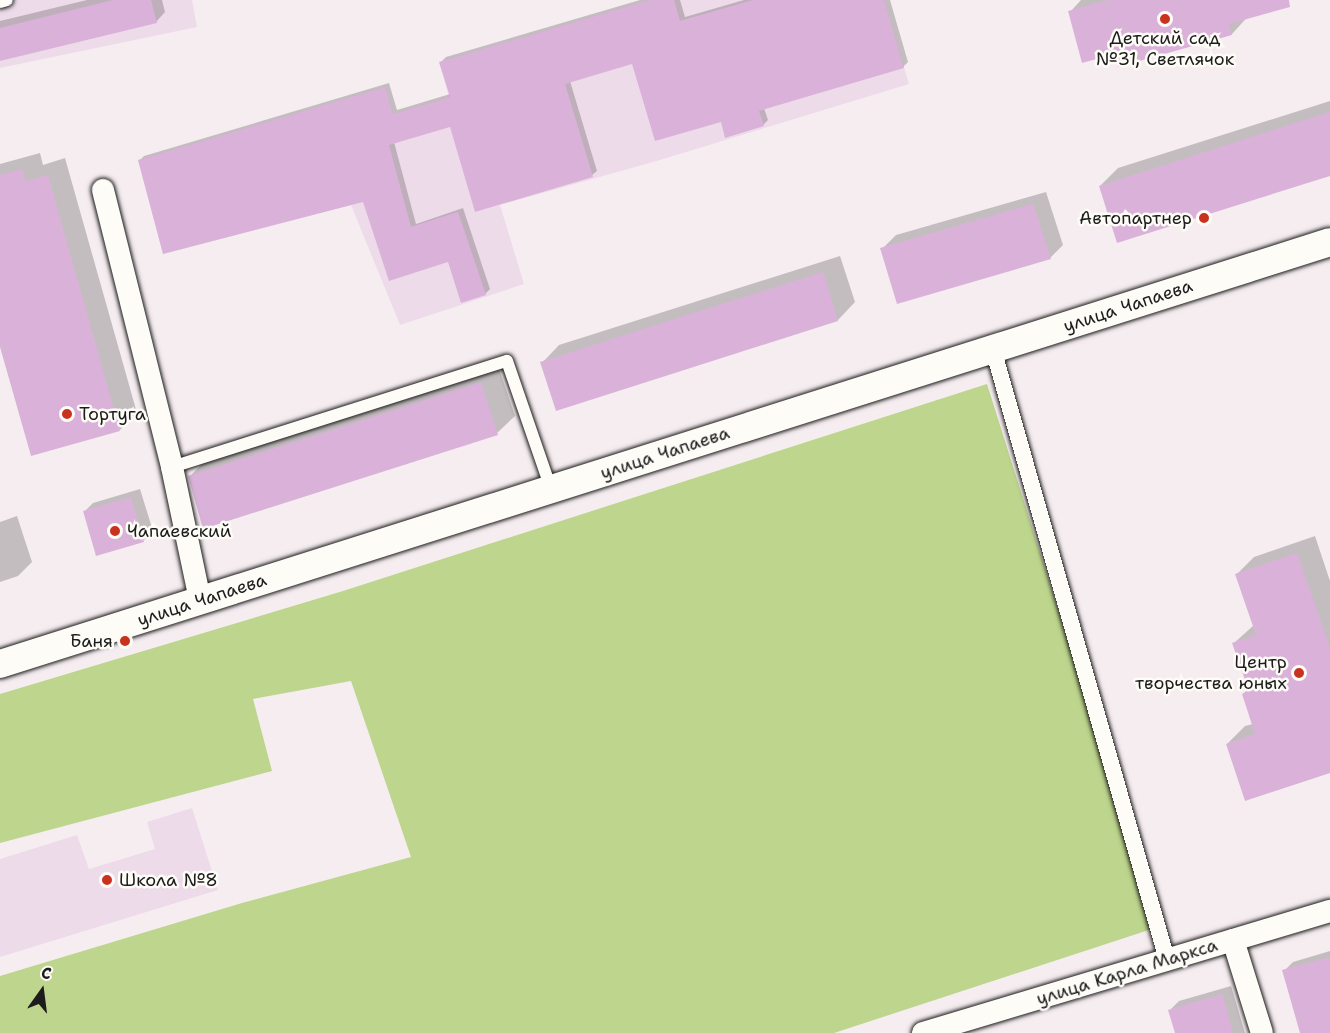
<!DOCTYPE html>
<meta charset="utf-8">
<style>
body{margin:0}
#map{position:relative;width:1330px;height:1033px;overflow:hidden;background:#f6edf1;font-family:"Shantell Sans",sans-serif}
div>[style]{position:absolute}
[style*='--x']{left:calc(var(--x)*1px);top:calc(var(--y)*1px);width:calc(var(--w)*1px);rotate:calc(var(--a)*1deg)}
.built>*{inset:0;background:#eedbea}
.green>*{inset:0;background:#bdd58c}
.shadow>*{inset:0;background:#0003}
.building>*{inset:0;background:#dab2d9}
.roads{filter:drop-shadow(0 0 2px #1c1c1c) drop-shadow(0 0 2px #1c1c1c)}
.service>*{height:12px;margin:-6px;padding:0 6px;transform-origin:6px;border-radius:6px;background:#fdfcf7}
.pedestrian>*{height:16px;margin:-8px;padding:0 8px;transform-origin:8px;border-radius:8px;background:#fdfcf7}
.minor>*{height:22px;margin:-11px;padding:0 11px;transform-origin:11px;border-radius:11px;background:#fdfcf7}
.tertiary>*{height:28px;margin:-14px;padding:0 14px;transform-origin:14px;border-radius:14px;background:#fdfcf7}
.dots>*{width:16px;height:16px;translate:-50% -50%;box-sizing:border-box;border:3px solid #fdfcf7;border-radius:50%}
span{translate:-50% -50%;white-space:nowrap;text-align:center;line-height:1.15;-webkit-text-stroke:5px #fdfcf7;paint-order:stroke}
.poi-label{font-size:18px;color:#1c1c1c}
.right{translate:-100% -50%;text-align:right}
.left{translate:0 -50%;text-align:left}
.street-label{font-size:18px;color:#1c1c1c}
.north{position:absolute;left:12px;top:961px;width:60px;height:60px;-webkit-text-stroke:4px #fdfcf7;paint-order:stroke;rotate:14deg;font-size:16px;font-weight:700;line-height:24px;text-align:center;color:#1c1c1c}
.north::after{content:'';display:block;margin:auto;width:21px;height:27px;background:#1c1c1c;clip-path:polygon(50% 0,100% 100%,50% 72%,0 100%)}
</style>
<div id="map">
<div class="built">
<i style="clip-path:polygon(0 0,192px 0,197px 27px,0 68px)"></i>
<i style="clip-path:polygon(649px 0,884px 0,909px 84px,660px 160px,500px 205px,524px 284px,400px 325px,351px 205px,163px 254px,138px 160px,385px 87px,393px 114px,449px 97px,439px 62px)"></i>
<i style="clip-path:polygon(192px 808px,218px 890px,0 957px,0 859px,77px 835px,89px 869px,155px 849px,147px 822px)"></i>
</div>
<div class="green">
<i style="clip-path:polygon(987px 384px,1158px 927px,834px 1033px,0 1033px,0 976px,242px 903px,411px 857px,351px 681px,253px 699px,272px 771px,0 843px,0 694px,343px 591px)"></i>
</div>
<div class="shadow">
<i style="clip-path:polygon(87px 0,162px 0,165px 12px,156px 22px,0 60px,0 21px)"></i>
<i style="clip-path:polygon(640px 0,680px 0,685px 17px,744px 0,890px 0,908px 62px,903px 67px,764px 108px,768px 120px,763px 125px,722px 120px,633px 62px,570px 81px,597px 171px,592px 175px,451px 125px,394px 142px,416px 224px,463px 208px,490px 289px,485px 294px,449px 260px,364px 200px,139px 161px,144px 156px,389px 83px,397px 110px,450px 94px,441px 62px,446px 57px)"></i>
<i style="clip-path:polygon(1081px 0,1263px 0,1232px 34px,1116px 53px,1070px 12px)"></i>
<i style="clip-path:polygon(1330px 101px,1330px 175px,1100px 186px,1118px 168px)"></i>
<i style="clip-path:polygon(40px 153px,43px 165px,65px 158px,137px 413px,120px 430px,0 342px,0 164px)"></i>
<i style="clip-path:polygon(1046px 192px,1063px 245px,1050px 258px,882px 249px,896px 235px)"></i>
<i style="clip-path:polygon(840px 256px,855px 302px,838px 320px,542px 363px,559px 345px)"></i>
<i style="clip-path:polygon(498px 366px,515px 416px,497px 433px,189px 477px,207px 459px)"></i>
<i style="clip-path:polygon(140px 489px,153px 531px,144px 540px,97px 554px,84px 512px,93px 503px)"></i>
<i style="clip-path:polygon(17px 516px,32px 562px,18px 576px,0 582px,0 522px)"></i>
<i style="clip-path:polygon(1315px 536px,1330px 581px,1330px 771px,1227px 744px,1245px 726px,1253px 724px,1243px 694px,1250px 687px,1234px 643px,1254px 625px,1237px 574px,1254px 557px)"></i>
<i style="clip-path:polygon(1330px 951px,1330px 1033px,1301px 1033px,1284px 971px,1293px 962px)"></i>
<i style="clip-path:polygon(1231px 986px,1245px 1033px,1177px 1033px,1170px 1010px,1179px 1001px)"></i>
</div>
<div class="building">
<i style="clip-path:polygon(113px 0,151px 0,157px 23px,0 61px,0 28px)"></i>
<i style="clip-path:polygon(649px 0,674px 0,680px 21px,753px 0,884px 0,904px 68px,759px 111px,764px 126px,725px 138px,721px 122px,655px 141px,632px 64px,565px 84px,593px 177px,475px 212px,450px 127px,389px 145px,411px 227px,458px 212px,486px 295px,461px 303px,448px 262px,389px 281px,363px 202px,163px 254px,138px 160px,385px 87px,393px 114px,450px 97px,439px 62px)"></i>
<i style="clip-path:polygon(1108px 0,1289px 0,1290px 7px,1229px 24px,1232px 35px,1118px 67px,1115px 54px,1082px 63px,1068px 11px)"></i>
<i style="clip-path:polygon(1330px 112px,1330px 176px,1117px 243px,1099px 186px)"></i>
<i style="clip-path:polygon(22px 169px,26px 181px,48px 175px,120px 431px,31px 456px,0 347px,0 175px)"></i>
<i style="clip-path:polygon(1033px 204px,1051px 259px,897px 304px,880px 248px)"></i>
<i style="clip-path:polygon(823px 272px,838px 321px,556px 411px,540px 362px)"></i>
<i style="clip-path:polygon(481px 382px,498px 435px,203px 529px,188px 476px)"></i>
<i style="clip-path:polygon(131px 497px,144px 542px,96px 556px,83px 511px)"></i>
<i style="clip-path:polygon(1297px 553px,1330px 648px,1330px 773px,1245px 801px,1226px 744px,1255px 734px,1242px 694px,1249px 691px,1232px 643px,1256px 635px,1235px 574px)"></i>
<i style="clip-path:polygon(1330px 957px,1330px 1033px,1300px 1033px,1282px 970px)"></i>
<i style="clip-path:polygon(1222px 994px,1233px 1033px,1175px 1033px,1168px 1010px)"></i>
</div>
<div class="roads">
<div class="service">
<i style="--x:0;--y:2;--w:7;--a:-16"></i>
<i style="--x:172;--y:467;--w:351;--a:-17.6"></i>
<i style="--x:507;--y:361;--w:135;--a:71"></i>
</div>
<div class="pedestrian">
<i style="--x:993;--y:349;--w:635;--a:74.1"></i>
</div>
<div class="minor">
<i style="--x:103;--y:190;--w:285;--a:76"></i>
<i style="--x:172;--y:467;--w:136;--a:78.1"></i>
<i style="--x:1233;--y:940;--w:97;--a:72.7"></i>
<i style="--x:923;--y:1033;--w:425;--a:-16.7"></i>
</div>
<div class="tertiary">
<i style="--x:0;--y:664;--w:1395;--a:-17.6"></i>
</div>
</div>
<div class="dots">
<i style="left:1165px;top:19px;background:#c8321e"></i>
<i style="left:1204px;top:218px;background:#c8321e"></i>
<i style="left:67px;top:414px;background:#c8321e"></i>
<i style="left:115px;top:531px;background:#c8321e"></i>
<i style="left:125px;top:641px;background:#c8321e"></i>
<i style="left:1299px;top:673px;background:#c8321e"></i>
<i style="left:107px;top:880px;background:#c8321e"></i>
</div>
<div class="poi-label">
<span style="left:1165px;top:49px">Детский сад<br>№31, Светлячок</span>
<span class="right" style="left:1192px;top:218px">Автопартнер</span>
<span class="left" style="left:79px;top:414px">Тортуга</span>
<span class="left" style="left:127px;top:531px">Чапаевский</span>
<span class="right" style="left:113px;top:641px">Баня</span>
<span class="right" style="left:1287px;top:673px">Центр<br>творчества юных</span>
<span class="left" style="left:119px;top:880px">Школа №8</span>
</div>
<div class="street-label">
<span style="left:1128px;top:306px;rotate:-18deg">улица Чапаева</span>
<span style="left:665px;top:453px;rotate:-18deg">улица Чапаева</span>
<span style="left:202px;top:600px;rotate:-18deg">улица Чапаева</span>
<span style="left:1127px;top:972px;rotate:-17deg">улица Карла Маркса</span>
</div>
<div class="north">С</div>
</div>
